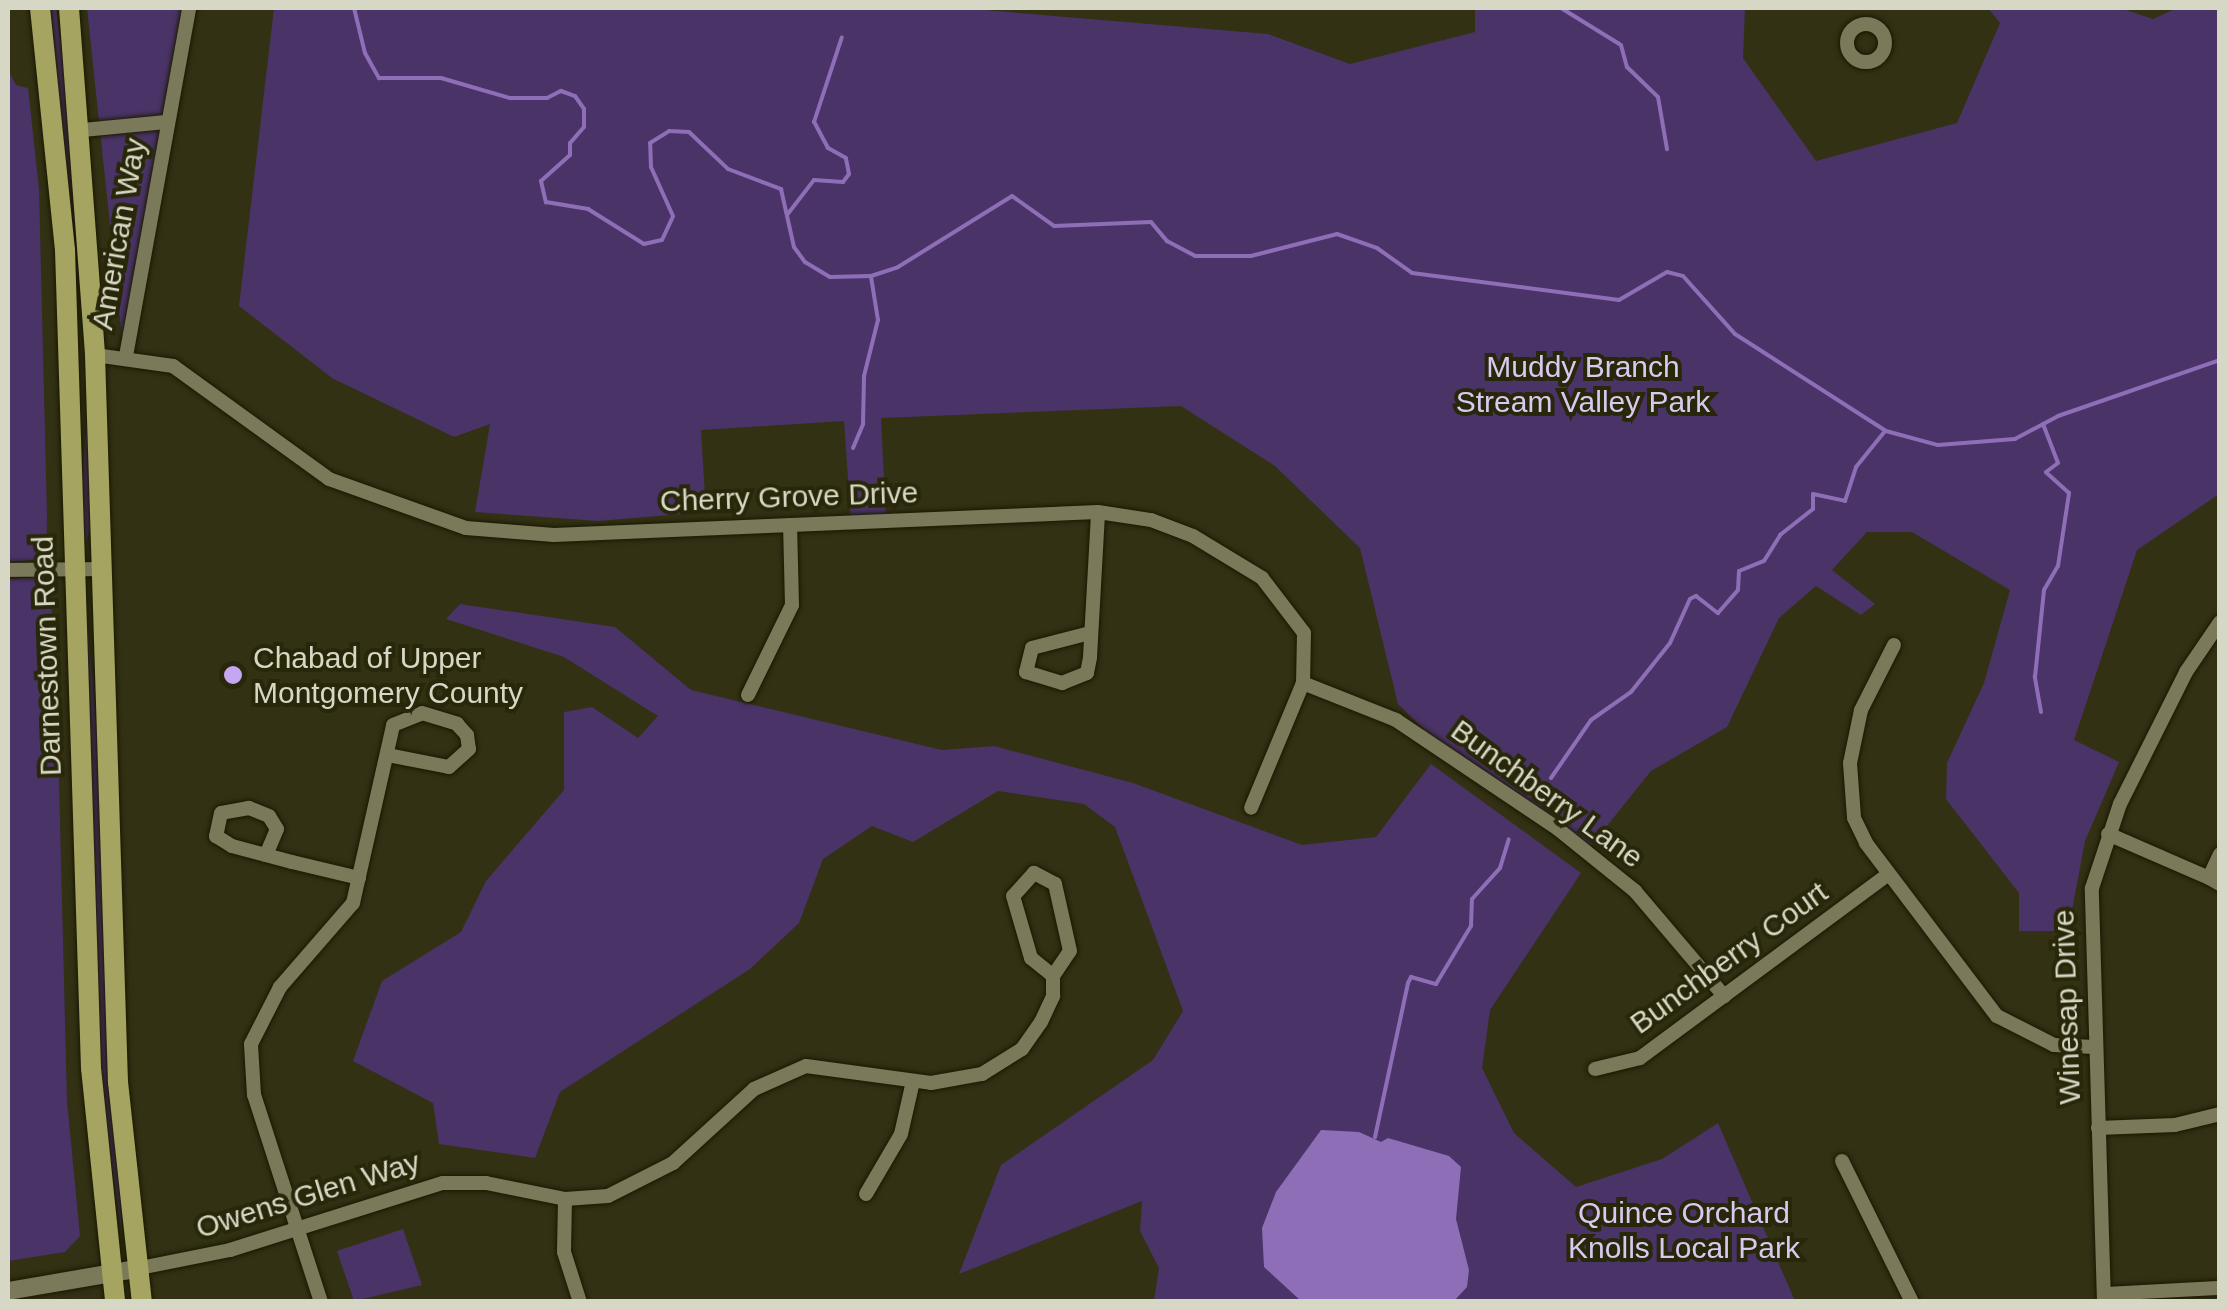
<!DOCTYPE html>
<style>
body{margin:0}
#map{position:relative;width:2227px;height:1309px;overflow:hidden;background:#323114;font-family:Arial,sans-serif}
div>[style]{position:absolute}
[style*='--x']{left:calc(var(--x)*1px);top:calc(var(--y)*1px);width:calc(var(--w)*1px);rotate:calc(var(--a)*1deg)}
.green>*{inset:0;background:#4a3366}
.water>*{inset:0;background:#8e6fb7}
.stream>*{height:4px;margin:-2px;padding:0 2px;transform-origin:2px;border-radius:2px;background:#8e6fb7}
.roads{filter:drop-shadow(0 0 2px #1a1900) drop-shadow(0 0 2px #1a1900)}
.minor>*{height:14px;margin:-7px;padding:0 7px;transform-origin:7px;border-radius:7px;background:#7a795a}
.minor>.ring{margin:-7px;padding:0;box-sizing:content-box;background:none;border:14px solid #7a795a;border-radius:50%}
.tertiary>*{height:18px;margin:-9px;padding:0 9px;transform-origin:9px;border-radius:9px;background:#7a795a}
.primary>*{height:20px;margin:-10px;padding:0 10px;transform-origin:10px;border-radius:10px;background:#a6a461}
.dots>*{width:28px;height:28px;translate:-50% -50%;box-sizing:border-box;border:5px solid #282709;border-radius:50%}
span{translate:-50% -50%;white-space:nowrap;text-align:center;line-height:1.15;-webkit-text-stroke:8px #282709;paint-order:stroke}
.street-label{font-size:30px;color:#d7d7c6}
.park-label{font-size:30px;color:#d8c9f0}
.poi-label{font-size:30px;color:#d7d7c6}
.left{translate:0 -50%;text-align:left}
.frame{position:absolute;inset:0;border:10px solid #d7d7c6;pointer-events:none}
</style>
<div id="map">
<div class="green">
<i style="clip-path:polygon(44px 8px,56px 8px,68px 98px,84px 325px)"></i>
<i style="clip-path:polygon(87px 8px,184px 8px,122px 338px)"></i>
<i style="clip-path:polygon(274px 8px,961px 8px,1268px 34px,1350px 64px,1475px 32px,1475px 8px,1745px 8px,1743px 58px,1816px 161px,1957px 123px,2000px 23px,1988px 8px,2120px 8px,2153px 19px,2177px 8px,2219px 8px,2219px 494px,2137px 550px,2074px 740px,2119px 762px,2085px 841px,2068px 931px,2019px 931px,2019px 893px,1946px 799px,1947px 763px,1984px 683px,2010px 590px,1912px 532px,1867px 532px,1832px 570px,1875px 604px,1861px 615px,1816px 586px,1779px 618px,1727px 727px,1651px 771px,1586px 852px,1452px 757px,1398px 704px,1360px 548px,1275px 466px,1181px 406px,881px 418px,886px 521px,851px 522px,844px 421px,701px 430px,706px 512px,598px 521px,475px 512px,490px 424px,454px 437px,332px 378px,239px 306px)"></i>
<i style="clip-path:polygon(8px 70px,16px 85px,28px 88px,39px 189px,47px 516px,46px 559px,8px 562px)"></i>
<i style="clip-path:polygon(87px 421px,91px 524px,86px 543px,80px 506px)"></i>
<i style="clip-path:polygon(40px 577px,49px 580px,56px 662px,67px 1101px,80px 1236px,65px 1252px,8px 1261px,8px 579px)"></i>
<i style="clip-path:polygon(86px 601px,97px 736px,122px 1235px,100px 1083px)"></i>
<i style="clip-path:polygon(460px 604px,615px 627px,691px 690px,942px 750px,994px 746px,1133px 783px,1302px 845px,1376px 837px,1431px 764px,1581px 873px,1490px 1010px,1482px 1068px,1514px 1133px,1576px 1187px,1662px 1159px,1718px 1123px,1795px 1301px,1154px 1301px,1159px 1268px,1140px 1231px,1142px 1201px,959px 1274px,1001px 1165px,1153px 1060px,1183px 1011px,1115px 827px,1084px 804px,998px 791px,913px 842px,872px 826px,823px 859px,799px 923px,750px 969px,560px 1092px,535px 1158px,439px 1144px,433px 1103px,353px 1061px,382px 981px,461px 932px,486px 881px,564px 790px,564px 712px,592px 707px,638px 738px,658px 716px,564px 657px,446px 619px)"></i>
<i style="clip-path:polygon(403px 1229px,422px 1285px,354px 1301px,337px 1251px)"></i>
</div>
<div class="water">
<i style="clip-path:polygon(1321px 1130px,1359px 1132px,1381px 1142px,1388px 1138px,1449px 1156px,1461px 1167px,1456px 1219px,1469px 1270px,1467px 1287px,1454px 1301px,1301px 1301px,1264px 1267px,1262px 1228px,1276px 1192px)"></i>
</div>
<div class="stream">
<i style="--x:354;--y:8;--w:46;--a:76.3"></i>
<i style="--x:365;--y:53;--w:29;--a:61"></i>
<i style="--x:379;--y:78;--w:62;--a:0"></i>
<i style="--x:441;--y:78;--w:72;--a:16.2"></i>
<i style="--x:510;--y:98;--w:37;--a:0"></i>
<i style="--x:547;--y:98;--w:16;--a:-27"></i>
<i style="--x:561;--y:91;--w:15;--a:20"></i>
<i style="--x:575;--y:96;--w:16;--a:55"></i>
<i style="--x:584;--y:109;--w:18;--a:90"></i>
<i style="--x:584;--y:127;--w:21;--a:131"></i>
<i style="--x:570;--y:143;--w:12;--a:90"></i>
<i style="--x:570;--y:155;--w:39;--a:138"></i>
<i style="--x:541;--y:181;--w:22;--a:77"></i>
<i style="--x:546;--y:202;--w:43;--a:9.5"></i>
<i style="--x:588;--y:209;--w:66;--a:32"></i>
<i style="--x:644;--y:244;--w:18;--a:-13"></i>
<i style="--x:662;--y:240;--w:26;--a:-65"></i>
<i style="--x:673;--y:216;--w:54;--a:-114.2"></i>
<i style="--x:651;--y:167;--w:24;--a:-92"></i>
<i style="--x:650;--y:143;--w:22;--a:-32"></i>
<i style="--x:669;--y:131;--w:20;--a:3"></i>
<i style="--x:689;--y:132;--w:54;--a:43.5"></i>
<i style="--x:728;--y:169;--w:57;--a:20.7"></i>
<i style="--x:781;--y:189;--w:59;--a:77.4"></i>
<i style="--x:794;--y:247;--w:19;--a:54"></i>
<i style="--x:805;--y:262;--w:29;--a:31"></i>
<i style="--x:830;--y:277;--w:41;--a:-1.4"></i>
<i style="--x:871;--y:276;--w:28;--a:-18"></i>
<i style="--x:898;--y:267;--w:134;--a:-31.9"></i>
<i style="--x:1012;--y:196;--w:52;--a:35.5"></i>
<i style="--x:1054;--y:226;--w:97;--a:-2.4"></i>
<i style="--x:1151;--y:222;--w:25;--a:50"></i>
<i style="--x:1167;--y:241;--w:32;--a:28"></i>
<i style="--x:1195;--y:256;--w:56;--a:0"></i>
<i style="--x:1251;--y:256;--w:89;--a:-14.3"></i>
<i style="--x:1337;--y:234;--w:42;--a:19.3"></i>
<i style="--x:1377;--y:248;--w:43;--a:35.5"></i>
<i style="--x:1412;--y:273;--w:209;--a:7.4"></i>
<i style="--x:1619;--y:300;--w:56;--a:-30.3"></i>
<i style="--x:1667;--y:272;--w:16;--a:14"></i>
<i style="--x:1683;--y:276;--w:78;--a:48.1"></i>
<i style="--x:1735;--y:334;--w:179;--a:32.7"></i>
<i style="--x:1886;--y:431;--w:54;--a:15.1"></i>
<i style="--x:1938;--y:445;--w:77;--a:-4.5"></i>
<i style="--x:2015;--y:439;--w:49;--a:-28.1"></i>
<i style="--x:2058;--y:416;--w:171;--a:-19.1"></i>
<i style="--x:1561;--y:8;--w:70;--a:31.7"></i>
<i style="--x:1621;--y:45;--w:23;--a:75"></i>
<i style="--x:1627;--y:67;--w:43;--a:44.1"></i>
<i style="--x:1658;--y:97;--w:53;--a:80.2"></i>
<i style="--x:8;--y:120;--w:24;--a:90"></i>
<i style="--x:787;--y:215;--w:44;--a:-52.4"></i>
<i style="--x:814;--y:180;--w:29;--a:4"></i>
<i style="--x:843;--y:182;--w:10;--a:-53"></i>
<i style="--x:849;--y:174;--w:16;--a:-101"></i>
<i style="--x:846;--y:158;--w:21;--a:-151"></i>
<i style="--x:828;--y:148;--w:30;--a:-118"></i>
<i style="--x:814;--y:122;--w:89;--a:-71.8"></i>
<i style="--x:853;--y:448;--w:26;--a:-67"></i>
<i style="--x:863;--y:424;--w:48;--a:-88.8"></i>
<i style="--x:864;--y:376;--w:58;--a:-76"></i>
<i style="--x:878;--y:320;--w:44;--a:-99.2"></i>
<i style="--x:2041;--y:712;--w:36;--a:-100"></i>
<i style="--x:2035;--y:677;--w:87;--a:-84.1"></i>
<i style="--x:2044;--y:590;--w:28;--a:-60"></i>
<i style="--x:2058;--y:566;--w:74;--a:-81.4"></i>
<i style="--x:2069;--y:493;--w:31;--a:-138"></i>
<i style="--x:2046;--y:472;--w:15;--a:-37"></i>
<i style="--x:2058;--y:463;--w:42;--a:-111"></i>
<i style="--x:1551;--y:778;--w:70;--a:-55.4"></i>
<i style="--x:1591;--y:720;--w:49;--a:-35"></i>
<i style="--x:1631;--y:692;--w:63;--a:-51.5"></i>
<i style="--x:1670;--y:643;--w:48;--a:-65.6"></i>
<i style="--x:1690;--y:599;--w:7;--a:-27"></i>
<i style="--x:1696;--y:596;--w:28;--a:38"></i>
<i style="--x:1718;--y:613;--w:30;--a:-49"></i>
<i style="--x:1738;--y:590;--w:19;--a:-87"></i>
<i style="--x:1739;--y:571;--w:27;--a:-22"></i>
<i style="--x:1764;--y:561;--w:31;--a:-58"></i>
<i style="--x:1780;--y:535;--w:42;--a:-38.2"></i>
<i style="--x:1813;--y:509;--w:15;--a:-90"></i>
<i style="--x:1813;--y:494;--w:33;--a:12"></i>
<i style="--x:1845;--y:501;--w:36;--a:-72"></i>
<i style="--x:1856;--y:467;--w:46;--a:-51.1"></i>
<i style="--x:1375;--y:1137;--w:157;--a:-77.9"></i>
<i style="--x:1408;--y:983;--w:7;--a:-63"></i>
<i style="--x:1411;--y:977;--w:26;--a:16"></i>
<i style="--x:1436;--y:984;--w:68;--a:-58.9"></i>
<i style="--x:1471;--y:926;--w:27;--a:-88"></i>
<i style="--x:1472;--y:899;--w:42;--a:-47.9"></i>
<i style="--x:1500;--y:868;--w:30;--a:-73"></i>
</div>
<div class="roads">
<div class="minor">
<i class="ring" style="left:1847px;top:24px;width:24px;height:24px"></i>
<i style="--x:82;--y:130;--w:85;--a:-5.4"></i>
<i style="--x:95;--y:355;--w:79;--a:8"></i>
<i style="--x:173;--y:366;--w:193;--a:35.9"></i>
<i style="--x:329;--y:479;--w:145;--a:19.7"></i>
<i style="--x:466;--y:528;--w:88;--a:4.5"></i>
<i style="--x:554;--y:535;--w:544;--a:-2.42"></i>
<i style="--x:1098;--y:512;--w:54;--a:8.6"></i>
<i style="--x:1151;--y:520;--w:45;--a:20.9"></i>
<i style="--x:1193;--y:536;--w:81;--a:31.3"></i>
<i style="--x:1262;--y:578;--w:69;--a:52.6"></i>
<i style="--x:1304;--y:633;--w:50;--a:91.1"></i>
<i style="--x:1303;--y:683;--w:135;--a:112.6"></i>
<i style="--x:126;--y:356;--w:354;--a:-79.7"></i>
<i style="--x:8;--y:570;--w:92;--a:-0.6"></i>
<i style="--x:1090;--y:633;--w:60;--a:165.5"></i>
<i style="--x:1032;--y:648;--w:25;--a:104"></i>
<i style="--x:1026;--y:672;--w:38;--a:17"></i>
<i style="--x:1062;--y:683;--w:27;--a:-22"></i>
<i style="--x:1087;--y:673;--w:16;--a:-79"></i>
<i style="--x:1090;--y:657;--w:145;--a:-86.8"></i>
<i style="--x:1894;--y:645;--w:73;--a:116.9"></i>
<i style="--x:1861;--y:710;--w:54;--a:101.7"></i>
<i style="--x:1850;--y:763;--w:55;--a:85.8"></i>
<i style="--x:1854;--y:818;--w:28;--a:64"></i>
<i style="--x:1866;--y:843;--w:217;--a:52.9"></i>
<i style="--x:1997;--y:1016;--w:64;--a:27"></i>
<i style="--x:2054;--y:1045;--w:40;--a:2.9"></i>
<i style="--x:1303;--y:683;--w:100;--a:21.7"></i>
<i style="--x:1396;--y:720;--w:195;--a:33.9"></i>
<i style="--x:1558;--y:829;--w:99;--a:38.8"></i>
<i style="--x:1635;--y:891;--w:138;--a:49.7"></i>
<i style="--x:748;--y:695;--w:100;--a:-63.9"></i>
<i style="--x:792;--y:605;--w:80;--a:-91.4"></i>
<i style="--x:2108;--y:834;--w:110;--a:23.5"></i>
<i style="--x:2220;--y:854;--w:26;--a:115"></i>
<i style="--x:2209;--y:878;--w:13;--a:29"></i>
<i style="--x:266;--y:855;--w:28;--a:-67"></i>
<i style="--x:277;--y:829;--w:15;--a:-122"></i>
<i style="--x:269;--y:816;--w:22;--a:-158"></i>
<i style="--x:249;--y:808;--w:28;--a:170"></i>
<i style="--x:221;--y:813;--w:24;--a:102"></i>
<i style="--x:216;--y:836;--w:19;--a:32"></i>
<i style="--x:232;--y:846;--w:62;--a:14.9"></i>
<i style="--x:292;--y:862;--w:69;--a:13.4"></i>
<i style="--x:1595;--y:1069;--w:46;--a:-13.7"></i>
<i style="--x:1640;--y:1058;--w:307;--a:-36.5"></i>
<i style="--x:2098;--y:1128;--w:77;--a:-2.2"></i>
<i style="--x:2175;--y:1125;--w:46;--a:-13.7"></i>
<i style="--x:1842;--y:1161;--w:157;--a:63.6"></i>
<i style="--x:866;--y:1194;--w:69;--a:-59.7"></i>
<i style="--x:901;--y:1134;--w:54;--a:-77.2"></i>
<i style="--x:565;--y:1199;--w:53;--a:91.1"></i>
<i style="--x:564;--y:1252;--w:52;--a:72.3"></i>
<i style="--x:135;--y:1269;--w:97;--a:-11.3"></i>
<i style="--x:230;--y:1250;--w:223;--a:-17.5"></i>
<i style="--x:443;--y:1183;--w:43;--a:0"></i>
<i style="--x:486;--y:1183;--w:81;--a:11.4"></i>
<i style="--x:565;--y:1199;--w:43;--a:-4"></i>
<i style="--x:608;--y:1196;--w:73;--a:-26.9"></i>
<i style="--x:673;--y:1163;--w:110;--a:-42.4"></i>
<i style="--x:754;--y:1089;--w:57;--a:-23.9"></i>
<i style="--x:806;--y:1066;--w:126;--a:7.7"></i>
<i style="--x:931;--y:1083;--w:52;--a:-10"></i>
<i style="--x:982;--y:1074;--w:47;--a:-32"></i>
<i style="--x:1022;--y:1049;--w:33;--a:-55"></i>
<i style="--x:1041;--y:1022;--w:29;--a:-65"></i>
<i style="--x:1053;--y:996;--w:20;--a:-90"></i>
<i style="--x:1053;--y:976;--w:30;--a:-56"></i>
<i style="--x:1070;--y:951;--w:69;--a:-102.6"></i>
<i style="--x:1055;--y:884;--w:24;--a:-152"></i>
<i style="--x:1034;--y:873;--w:31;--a:132"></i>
<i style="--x:1013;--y:896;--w:65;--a:73.8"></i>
<i style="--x:1031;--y:958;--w:28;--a:39"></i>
<i style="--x:2104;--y:1294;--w:116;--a:-3"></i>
<i style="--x:321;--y:1302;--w:218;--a:-107.9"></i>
<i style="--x:254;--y:1095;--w:51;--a:-93.4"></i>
<i style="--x:251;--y:1044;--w:64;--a:-63"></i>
<i style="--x:280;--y:987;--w:111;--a:-49"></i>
<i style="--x:353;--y:903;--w:182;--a:-77.3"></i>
<i style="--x:393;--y:725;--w:31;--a:-22"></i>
<i style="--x:422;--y:713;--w:37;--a:17"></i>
<i style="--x:457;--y:724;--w:15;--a:48"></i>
<i style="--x:467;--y:735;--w:14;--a:82"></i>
<i style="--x:469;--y:749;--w:27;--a:138"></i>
<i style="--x:449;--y:767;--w:62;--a:-168.9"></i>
<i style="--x:2104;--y:1302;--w:414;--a:-91.7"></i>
<i style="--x:2092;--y:888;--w:89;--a:-71.6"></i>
<i style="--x:2120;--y:804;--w:148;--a:-63.4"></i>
<i style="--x:2186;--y:672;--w:60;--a:-55.8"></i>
</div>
<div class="tertiary">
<i style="--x:8;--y:1291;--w:129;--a:-9.8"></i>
</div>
<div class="primary">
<i style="--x:40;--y:8;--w:243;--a:84.1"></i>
<i style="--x:65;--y:250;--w:818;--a:88.18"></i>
<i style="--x:91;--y:1068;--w:235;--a:84.1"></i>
<i style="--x:69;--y:8;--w:348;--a:85.7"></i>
<i style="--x:95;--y:355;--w:727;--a:88.19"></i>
<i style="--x:118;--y:1082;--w:221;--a:83.8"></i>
</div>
</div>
<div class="dots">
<i style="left:233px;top:675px;background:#c5a6f0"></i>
</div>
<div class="street-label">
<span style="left:119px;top:234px;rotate:-80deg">American Way</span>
<span style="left:789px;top:497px;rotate:-2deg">Cherry Grove Drive</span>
<span style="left:47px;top:656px;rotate:-92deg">Darnestown Road</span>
<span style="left:1547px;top:794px;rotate:36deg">Bunchberry Lane</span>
<span style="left:1729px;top:958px;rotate:-36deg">Bunchberry Court</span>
<span style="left:2067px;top:1007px;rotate:-92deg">Winesap Drive</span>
<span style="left:308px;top:1195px;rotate:-17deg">Owens Glen Way</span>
</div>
<div class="park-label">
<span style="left:1583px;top:384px">Muddy Branch<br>Stream Valley Park</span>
<span style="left:1684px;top:1230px">Quince Orchard<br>Knolls Local Park</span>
</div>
<div class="poi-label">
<span class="left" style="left:253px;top:675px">Chabad of Upper<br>Montgomery County</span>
</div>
<div class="frame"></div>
</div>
